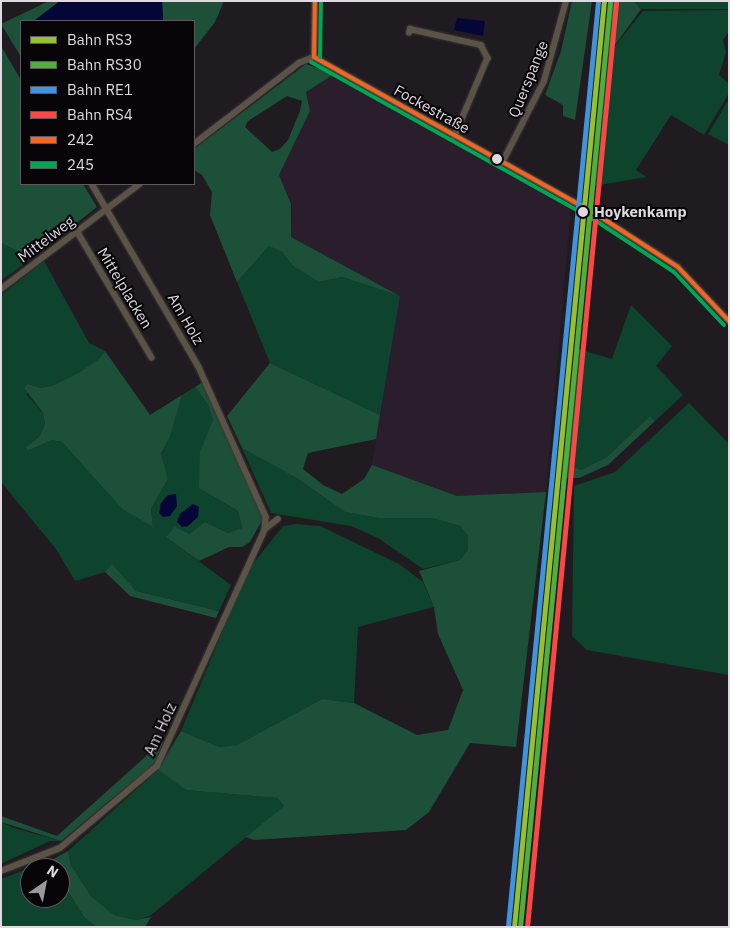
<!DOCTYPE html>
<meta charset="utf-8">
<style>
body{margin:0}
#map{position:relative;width:730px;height:928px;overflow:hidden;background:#201b20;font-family:"IBM Plex Sans",sans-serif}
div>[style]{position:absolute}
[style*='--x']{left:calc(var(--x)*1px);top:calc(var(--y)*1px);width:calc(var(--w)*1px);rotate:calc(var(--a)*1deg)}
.built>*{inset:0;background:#2a1e2d}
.green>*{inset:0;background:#0e432d}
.forest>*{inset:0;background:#1d5039}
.water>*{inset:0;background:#030637}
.roads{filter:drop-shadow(0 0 1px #3a363a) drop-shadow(0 0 1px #3a363a)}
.minor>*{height:5.5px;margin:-2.75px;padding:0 2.75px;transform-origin:2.75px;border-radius:2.75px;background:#5b5446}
.bus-1>*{height:4px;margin:-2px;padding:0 2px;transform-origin:2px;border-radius:2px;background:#f26522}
.bus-2>*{height:4px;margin:-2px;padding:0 2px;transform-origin:2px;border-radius:2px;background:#00a651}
.rail-1>*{height:5px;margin:-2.5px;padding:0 2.5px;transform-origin:2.5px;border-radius:2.5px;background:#94c12f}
.rail-2>*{height:5px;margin:-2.5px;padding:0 2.5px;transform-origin:2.5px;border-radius:2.5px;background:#50ae3d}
.rail-3>*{height:5px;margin:-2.5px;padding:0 2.5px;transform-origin:2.5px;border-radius:2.5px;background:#4094de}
.rail-4>*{height:5px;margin:-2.5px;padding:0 2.5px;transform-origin:2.5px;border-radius:2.5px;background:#ff4646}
.dots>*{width:14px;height:14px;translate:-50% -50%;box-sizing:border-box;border:2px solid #080509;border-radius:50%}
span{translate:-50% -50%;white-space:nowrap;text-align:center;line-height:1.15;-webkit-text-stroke:4px #080509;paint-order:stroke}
.street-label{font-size:15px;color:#dfd9e0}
.stop-label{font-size:15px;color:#dfd9e0;font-weight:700}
.left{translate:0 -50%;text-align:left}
.frame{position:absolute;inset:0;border:2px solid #dfd9e0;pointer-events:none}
.legend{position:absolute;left:20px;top:20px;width:175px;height:165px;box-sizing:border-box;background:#080509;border:1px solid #5e5a5f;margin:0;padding:6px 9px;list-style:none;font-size:15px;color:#dfd9e0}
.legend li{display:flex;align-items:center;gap:10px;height:25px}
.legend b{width:25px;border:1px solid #5e5a5f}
.north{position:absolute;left:20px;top:858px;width:50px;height:50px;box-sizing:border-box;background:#080509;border:1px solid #5e5a5f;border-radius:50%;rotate:33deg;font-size:14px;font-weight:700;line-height:20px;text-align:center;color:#dfd9e0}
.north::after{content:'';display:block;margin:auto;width:18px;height:22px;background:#9c969d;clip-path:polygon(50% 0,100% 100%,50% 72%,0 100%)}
</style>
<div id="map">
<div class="built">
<i style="clip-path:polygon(334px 74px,571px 206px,546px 492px,457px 496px,372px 465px,400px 296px,291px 237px,292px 205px,279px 175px,310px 111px,306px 92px)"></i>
</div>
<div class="green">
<i style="clip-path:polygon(634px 1px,729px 1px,729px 9px,641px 9px)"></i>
<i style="clip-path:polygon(729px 10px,729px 31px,723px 40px,726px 52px,719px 75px,729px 84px,729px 93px,704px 135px,671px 115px,636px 170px,646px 177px,594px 186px,608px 55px,643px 11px)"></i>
<i style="clip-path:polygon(729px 99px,729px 145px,708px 134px)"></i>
<i style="clip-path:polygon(1px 243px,32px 258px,1px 281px)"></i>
<i style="clip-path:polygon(269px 246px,282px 252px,293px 266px,319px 282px,342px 277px,400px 296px,380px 415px,270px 363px,237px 282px)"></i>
<i style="clip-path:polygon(44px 261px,89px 343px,105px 351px,99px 359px,78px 373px,54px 385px,41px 388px,28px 384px,27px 395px,43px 413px,45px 424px,39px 437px,26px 447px,27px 451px,52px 440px,62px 442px,122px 509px,153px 527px,151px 509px,168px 479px,161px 455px,170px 437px,182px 395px,195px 387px,208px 405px,213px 420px,199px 488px,238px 511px,242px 528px,228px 533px,205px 522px,189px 534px,180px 531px,166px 537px,231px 585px,219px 611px,136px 591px,112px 565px,105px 572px,75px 581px,56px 549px,1px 482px,1px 295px)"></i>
<i style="clip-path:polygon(631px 305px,672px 346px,656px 366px,683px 395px,655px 421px,650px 416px,607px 457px,581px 470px,574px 467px,585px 351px,612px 359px)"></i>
<i style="clip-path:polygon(689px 403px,729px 444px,729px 675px,587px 650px,572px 636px,574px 486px,615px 472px)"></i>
<i style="clip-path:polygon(242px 448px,292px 475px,345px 512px,379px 518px,432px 518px,460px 526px,468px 536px,468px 550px,460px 560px,423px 569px,378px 538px,351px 526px,271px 513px)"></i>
<i style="clip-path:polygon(296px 524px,320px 526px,399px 564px,423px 582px,434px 607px,358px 627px,354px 703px,322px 699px,237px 745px,219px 747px,181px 731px,248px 570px,283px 526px)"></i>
<i style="clip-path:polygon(158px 770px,186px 790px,277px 798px,284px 806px,150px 916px,135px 920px,114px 915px,91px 896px,71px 865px,68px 851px)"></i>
<i style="clip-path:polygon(1px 822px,14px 828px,61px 841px,50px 841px,1px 864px)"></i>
<i style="clip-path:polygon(30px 868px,30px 898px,60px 898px,60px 879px,84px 917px,96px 927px,1px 927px,1px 879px)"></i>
</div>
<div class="forest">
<i style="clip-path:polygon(49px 1px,60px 1px,34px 21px,21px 21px,21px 57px,1px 24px)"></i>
<i style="clip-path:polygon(162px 1px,212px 2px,224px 1px,215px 22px,194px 49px,194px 21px,163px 21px)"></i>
<i style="clip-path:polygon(572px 1px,592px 1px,575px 120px,563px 116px,563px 105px,545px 95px,561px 51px)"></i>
<i style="clip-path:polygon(612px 1px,634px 1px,641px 9px,608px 55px)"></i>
<i style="clip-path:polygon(1px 46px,21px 80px,21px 184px,83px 184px,97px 207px,32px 258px,1px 243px)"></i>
<i style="clip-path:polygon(evenodd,306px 64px,334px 74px,306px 92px,310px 111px,279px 175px,291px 204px,291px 237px,400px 296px,342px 277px,319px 282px,293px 266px,282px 252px,269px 246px,237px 282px,210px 215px,212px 192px,202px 175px,194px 170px,194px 149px,306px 64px,287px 96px,302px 101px,300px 111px,288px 140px,280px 149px,272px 152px,245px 127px,248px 121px,287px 96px)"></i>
<i style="clip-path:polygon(575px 348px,585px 351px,574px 467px,581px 470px,607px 457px,650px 416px,655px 421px,608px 465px,579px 478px,567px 478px)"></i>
<i style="clip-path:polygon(105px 351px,150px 415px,182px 395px,170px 437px,161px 454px,168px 479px,151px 509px,153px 527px,122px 509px,62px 442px,52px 440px,27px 451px,26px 447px,39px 437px,45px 424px,43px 413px,24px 388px,28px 384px,41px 388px,54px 385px,78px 373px,99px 359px)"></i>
<i style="clip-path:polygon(270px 363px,380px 415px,376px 439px,308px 453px,303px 469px,323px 485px,342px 494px,364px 479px,372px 465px,457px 496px,546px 492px,516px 747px,470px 743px,429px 812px,406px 830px,254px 840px,246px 837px,284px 806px,277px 798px,186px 790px,158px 770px,181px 731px,219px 747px,237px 745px,322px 699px,354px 703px,417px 735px,448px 730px,463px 690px,438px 634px,434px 607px,419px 571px,460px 560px,468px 550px,468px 536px,460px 526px,432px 518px,379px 518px,345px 512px,295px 477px,242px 448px,227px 416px)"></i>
<i style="clip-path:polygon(203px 382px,264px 517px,250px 542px,242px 547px,229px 547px,199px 561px,166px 537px,175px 527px,189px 534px,205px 522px,228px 533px,242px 528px,238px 511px,199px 488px,200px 452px,213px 420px,208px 405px,195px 387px)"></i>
<i style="clip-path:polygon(112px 564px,136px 591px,219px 611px,216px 618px,130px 596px,105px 572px)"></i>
<i style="clip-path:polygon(164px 740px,154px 764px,61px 841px,1px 822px,1px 816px,57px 836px)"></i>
<i style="clip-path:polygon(68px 851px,71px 865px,91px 896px,114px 915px,135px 920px,151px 917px,145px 927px,96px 927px,84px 917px,60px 879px,60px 868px,54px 868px,50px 861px)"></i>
</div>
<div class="water">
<i style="clip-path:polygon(60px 1px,162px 1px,163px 21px,34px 21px)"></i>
<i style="clip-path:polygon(457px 18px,485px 21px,483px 36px,454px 30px)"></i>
<i style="clip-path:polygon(176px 494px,177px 506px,170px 516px,163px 517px,159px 513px,161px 503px,168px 495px)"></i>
<i style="clip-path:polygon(193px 504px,199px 507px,198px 517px,188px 526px,182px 527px,177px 522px,180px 514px)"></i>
</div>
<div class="roads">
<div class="minor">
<i style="--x:409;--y:33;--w:4;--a:-76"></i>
<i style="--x:410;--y:29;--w:73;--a:12.7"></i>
<i style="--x:481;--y:45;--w:15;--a:62"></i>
<i style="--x:488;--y:58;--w:85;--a:112.9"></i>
<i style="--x:314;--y:57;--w:319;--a:29.1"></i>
<i style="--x:593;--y:212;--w:101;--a:32.9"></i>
<i style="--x:678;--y:267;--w:74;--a:46.6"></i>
<i style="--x:314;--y:57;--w:56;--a:-89"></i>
<i style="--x:194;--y:144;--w:133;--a:-37.6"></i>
<i style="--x:299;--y:63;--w:16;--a:-22"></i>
<i style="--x:502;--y:163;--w:92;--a:-62.9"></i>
<i style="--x:544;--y:81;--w:83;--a:-74.6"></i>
<i style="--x:92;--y:184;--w:212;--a:59.7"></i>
<i style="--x:199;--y:367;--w:164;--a:65.9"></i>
<i style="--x:266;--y:517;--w:12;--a:95"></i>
<i style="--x:77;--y:231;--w:147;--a:59.4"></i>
<i style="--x:1;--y:289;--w:174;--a:-37.1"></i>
<i style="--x:1;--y:871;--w:63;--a:-21.3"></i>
<i style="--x:60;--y:848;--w:127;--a:-40.2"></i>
<i style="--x:157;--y:766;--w:260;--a:-65.5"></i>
<i style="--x:265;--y:529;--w:16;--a:-38"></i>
</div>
</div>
<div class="bus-1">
<i style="--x:314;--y:57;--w:319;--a:29.1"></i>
<i style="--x:593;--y:212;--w:101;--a:32.9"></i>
<i style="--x:678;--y:267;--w:74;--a:46.6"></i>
<i style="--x:314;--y:57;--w:56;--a:-89"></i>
</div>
<div class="bus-2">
<i style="--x:320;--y:57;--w:56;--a:-89"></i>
<i style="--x:311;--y:62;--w:319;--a:29.1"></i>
<i style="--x:590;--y:217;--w:100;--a:33.2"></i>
<i style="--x:674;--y:272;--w:73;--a:46.7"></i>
</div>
<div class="rail-1">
<i style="--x:514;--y:927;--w:930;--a:-84.45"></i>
</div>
<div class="rail-2">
<i style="--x:520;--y:927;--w:929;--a:-84.44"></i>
</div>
<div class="rail-3">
<i style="--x:508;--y:926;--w:929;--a:-84.44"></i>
</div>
<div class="rail-4">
<i style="--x:527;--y:927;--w:929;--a:-84.5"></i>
</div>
<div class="dots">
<i style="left:497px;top:159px;background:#dfd9e0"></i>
<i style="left:583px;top:212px;background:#dfd9e0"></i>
</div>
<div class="street-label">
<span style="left:528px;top:79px;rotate:-68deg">Querspange</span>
<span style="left:432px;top:109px;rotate:29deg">Fockestraße</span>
<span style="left:46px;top:239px;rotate:-37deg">Mittelweg</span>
<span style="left:125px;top:288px;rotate:59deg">Mittelplacken</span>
<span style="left:186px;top:319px;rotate:60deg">Am Holz</span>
<span style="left:160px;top:729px;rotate:-65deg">Am Holz</span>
</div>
<div class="stop-label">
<span class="left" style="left:594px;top:212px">Hoykenkamp</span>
</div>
<div class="frame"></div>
<ul class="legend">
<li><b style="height:6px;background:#94c12f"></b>Bahn RS3</li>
<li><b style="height:6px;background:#50ae3d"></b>Bahn RS30</li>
<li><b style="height:6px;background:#4094de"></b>Bahn RE1</li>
<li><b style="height:6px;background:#ff4646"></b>Bahn RS4</li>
<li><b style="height:6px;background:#f26522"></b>242</li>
<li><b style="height:6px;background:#00a651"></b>245</li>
</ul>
<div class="north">N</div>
</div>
